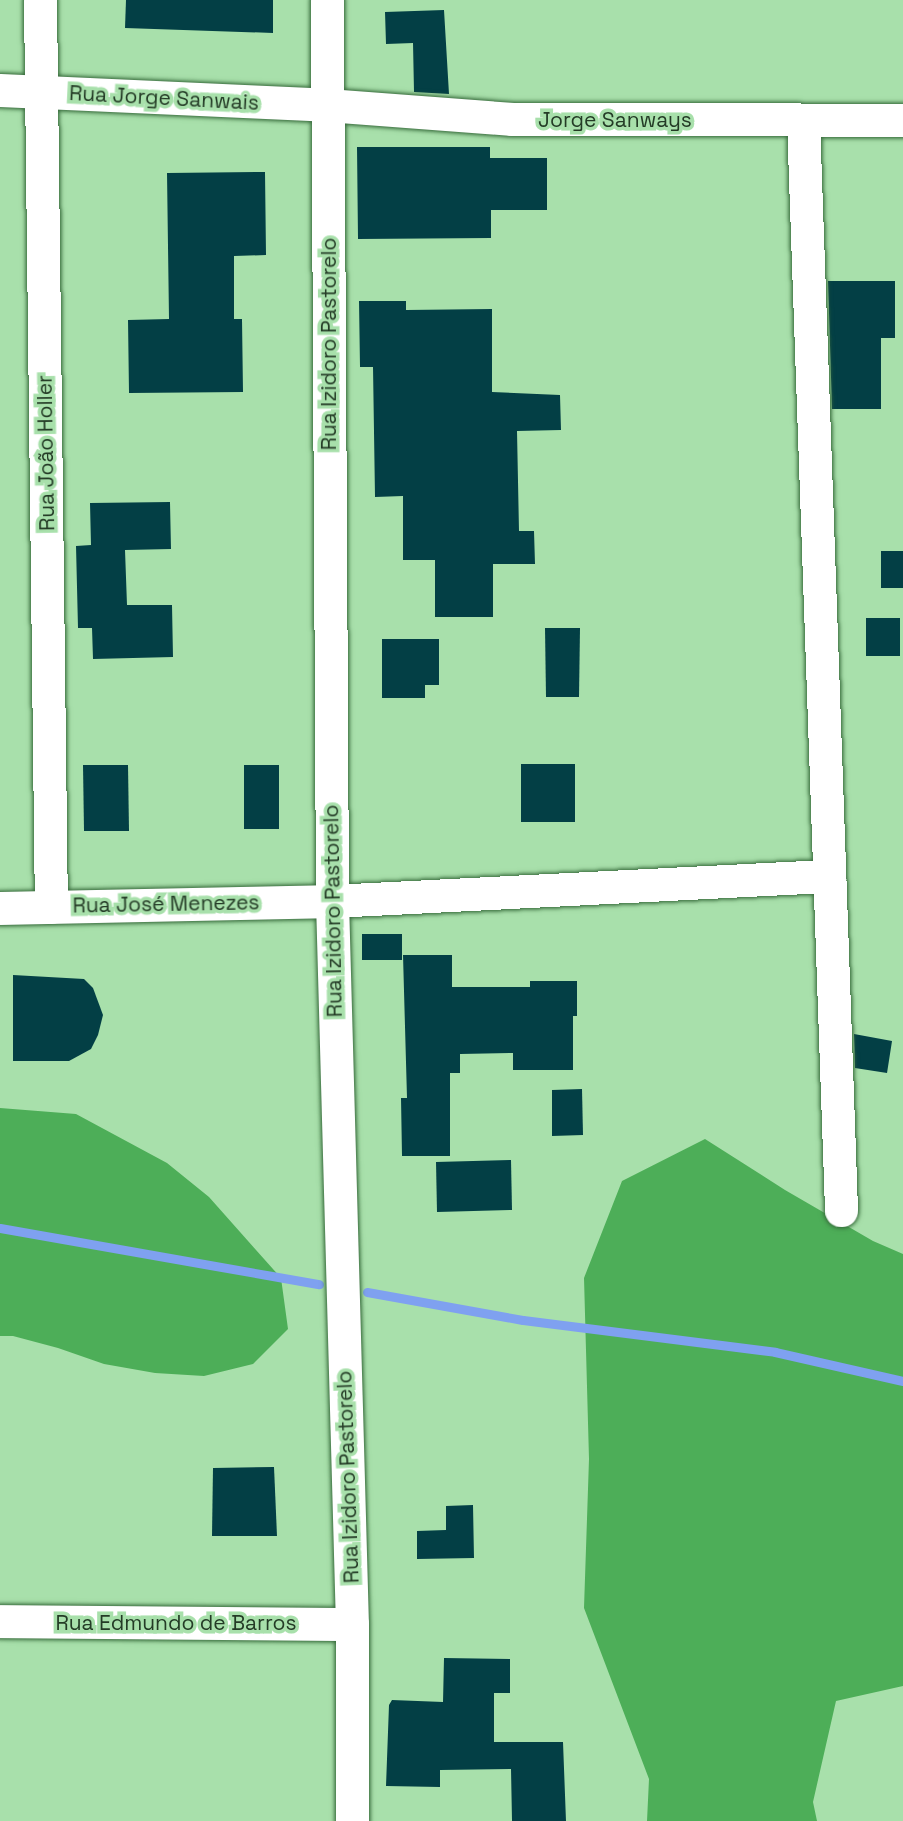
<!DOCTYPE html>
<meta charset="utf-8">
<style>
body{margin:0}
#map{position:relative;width:903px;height:1821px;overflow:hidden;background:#a8e0ab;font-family:"Space Grotesk",sans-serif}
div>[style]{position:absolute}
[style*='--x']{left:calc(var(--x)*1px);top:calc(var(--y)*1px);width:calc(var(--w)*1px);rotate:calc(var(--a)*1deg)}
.forest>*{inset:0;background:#4dae58}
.stream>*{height:9px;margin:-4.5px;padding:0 4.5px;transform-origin:4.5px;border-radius:4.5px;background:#7fa1f0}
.building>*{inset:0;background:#033f45}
.roads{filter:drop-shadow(0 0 2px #376b3b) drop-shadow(0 0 2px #376b3b)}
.minor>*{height:33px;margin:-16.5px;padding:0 16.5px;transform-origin:16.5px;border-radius:16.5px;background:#fff}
span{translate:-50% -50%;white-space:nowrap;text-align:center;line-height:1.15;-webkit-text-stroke:7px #a8e0ab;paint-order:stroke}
.street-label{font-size:21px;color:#243b26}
</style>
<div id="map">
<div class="forest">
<i style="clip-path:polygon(0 1108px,76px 1114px,167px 1163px,209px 1197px,281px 1278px,288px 1329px,253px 1364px,204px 1376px,155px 1373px,104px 1364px,58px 1348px,13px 1336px,0 1336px)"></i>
<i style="clip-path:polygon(705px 1139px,785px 1190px,873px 1241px,903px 1254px,903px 1686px,836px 1701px,813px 1802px,817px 1821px,647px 1821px,649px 1779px,584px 1608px,589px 1459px,584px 1278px,622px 1181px)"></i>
</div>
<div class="stream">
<i style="--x:0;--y:1228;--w:324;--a:10"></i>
<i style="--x:367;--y:1292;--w:158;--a:10.2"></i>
<i style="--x:523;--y:1320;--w:254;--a:7.2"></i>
<i style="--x:775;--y:1352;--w:131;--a:12.8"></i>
</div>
<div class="building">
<i style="clip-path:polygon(126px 0,273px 0,273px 33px,125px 28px)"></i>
<i style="clip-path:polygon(444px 10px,449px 94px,414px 92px,413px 43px,386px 44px,385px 12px)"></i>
<i style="clip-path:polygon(357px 147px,490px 147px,490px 158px,547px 158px,547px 210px,491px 210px,491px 238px,358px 239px)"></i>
<i style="clip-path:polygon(265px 172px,266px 255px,234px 256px,234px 319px,242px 319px,243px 392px,129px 393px,128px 320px,169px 319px,167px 173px)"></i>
<i style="clip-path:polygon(828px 281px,895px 281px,895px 338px,881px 338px,881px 409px,832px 409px)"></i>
<i style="clip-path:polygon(359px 301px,406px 301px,406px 310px,492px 309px,492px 392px,560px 395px,561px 430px,517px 431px,519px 531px,534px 531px,535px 564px,493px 564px,493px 617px,435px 617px,435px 560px,403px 560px,403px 496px,375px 497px,373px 367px,360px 367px)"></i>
<i style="clip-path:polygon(170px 502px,171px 549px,125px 550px,127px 605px,172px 605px,173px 657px,93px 659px,92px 628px,78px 628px,76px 546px,91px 545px,90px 503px)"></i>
<i style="clip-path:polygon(881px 551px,903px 551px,903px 588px,881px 588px)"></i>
<i style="clip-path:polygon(866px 618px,900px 618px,900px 656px,866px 656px)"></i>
<i style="clip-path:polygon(545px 628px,580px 628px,579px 697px,546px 697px)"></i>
<i style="clip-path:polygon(382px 639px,439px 639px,439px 685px,425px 685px,425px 698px,382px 698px)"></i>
<i style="clip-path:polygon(521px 764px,575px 764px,575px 822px,521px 822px)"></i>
<i style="clip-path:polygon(83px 765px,128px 765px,129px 831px,84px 831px)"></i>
<i style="clip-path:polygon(244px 765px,279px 765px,279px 829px,244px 829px)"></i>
<i style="clip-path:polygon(362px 934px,402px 934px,402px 960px,362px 960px)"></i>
<i style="clip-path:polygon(403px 955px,452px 955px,452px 987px,530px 987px,530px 981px,577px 981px,577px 1016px,573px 1016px,573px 1070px,513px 1070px,513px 1053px,460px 1054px,460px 1073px,450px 1073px,450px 1156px,402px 1156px,401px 1098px,407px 1098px)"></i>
<i style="clip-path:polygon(13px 975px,84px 979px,93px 988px,103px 1015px,98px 1035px,91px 1049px,69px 1061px,13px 1061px)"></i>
<i style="clip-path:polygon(854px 1034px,892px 1041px,887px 1073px,855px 1068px)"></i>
<i style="clip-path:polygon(582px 1089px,583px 1135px,552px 1136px,552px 1090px)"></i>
<i style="clip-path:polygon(511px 1160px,512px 1210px,437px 1212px,436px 1162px)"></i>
<i style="clip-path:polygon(274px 1467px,277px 1536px,212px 1536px,213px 1468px)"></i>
<i style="clip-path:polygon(473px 1505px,474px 1558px,417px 1559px,417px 1531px,446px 1530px,446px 1506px)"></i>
<i style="clip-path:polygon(444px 1658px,510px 1659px,510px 1693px,494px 1693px,494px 1742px,563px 1742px,566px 1821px,512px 1821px,511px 1769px,440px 1770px,440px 1787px,386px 1786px,389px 1705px,392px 1700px,443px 1702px)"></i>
</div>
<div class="roads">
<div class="minor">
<i style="--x:40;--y:0;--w:907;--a:89.31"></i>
<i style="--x:327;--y:0;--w:901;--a:89.68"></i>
<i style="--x:332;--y:901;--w:723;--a:88.42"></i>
<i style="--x:352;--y:1624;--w:197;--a:90"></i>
<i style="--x:0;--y:90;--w:327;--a:2.6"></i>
<i style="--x:327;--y:105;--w:186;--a:4.3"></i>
<i style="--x:512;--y:119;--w:391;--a:0.1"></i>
<i style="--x:803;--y:121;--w:1090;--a:88"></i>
<i style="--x:0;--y:908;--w:332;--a:-1.2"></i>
<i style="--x:332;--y:901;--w:498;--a:-2.9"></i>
<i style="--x:0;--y:1621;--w:352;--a:0.5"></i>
</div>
</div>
<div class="street-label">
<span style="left:164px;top:98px;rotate:3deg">Rua Jorge Sanwais</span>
<span style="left:615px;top:120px">Jorge Sanways</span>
<span style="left:329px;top:344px;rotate:-90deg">Rua Izidoro Pastorelo</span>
<span style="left:46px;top:453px;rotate:-91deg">Rua João Holler</span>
<span style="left:166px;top:904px;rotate:-1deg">Rua José Menezes</span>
<span style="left:333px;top:911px;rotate:-91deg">Rua Izidoro Pastorelo</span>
<span style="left:348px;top:1477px;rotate:-92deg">Rua Izidoro Pastorelo</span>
<span style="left:176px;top:1623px">Rua Edmundo de Barros</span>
</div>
</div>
